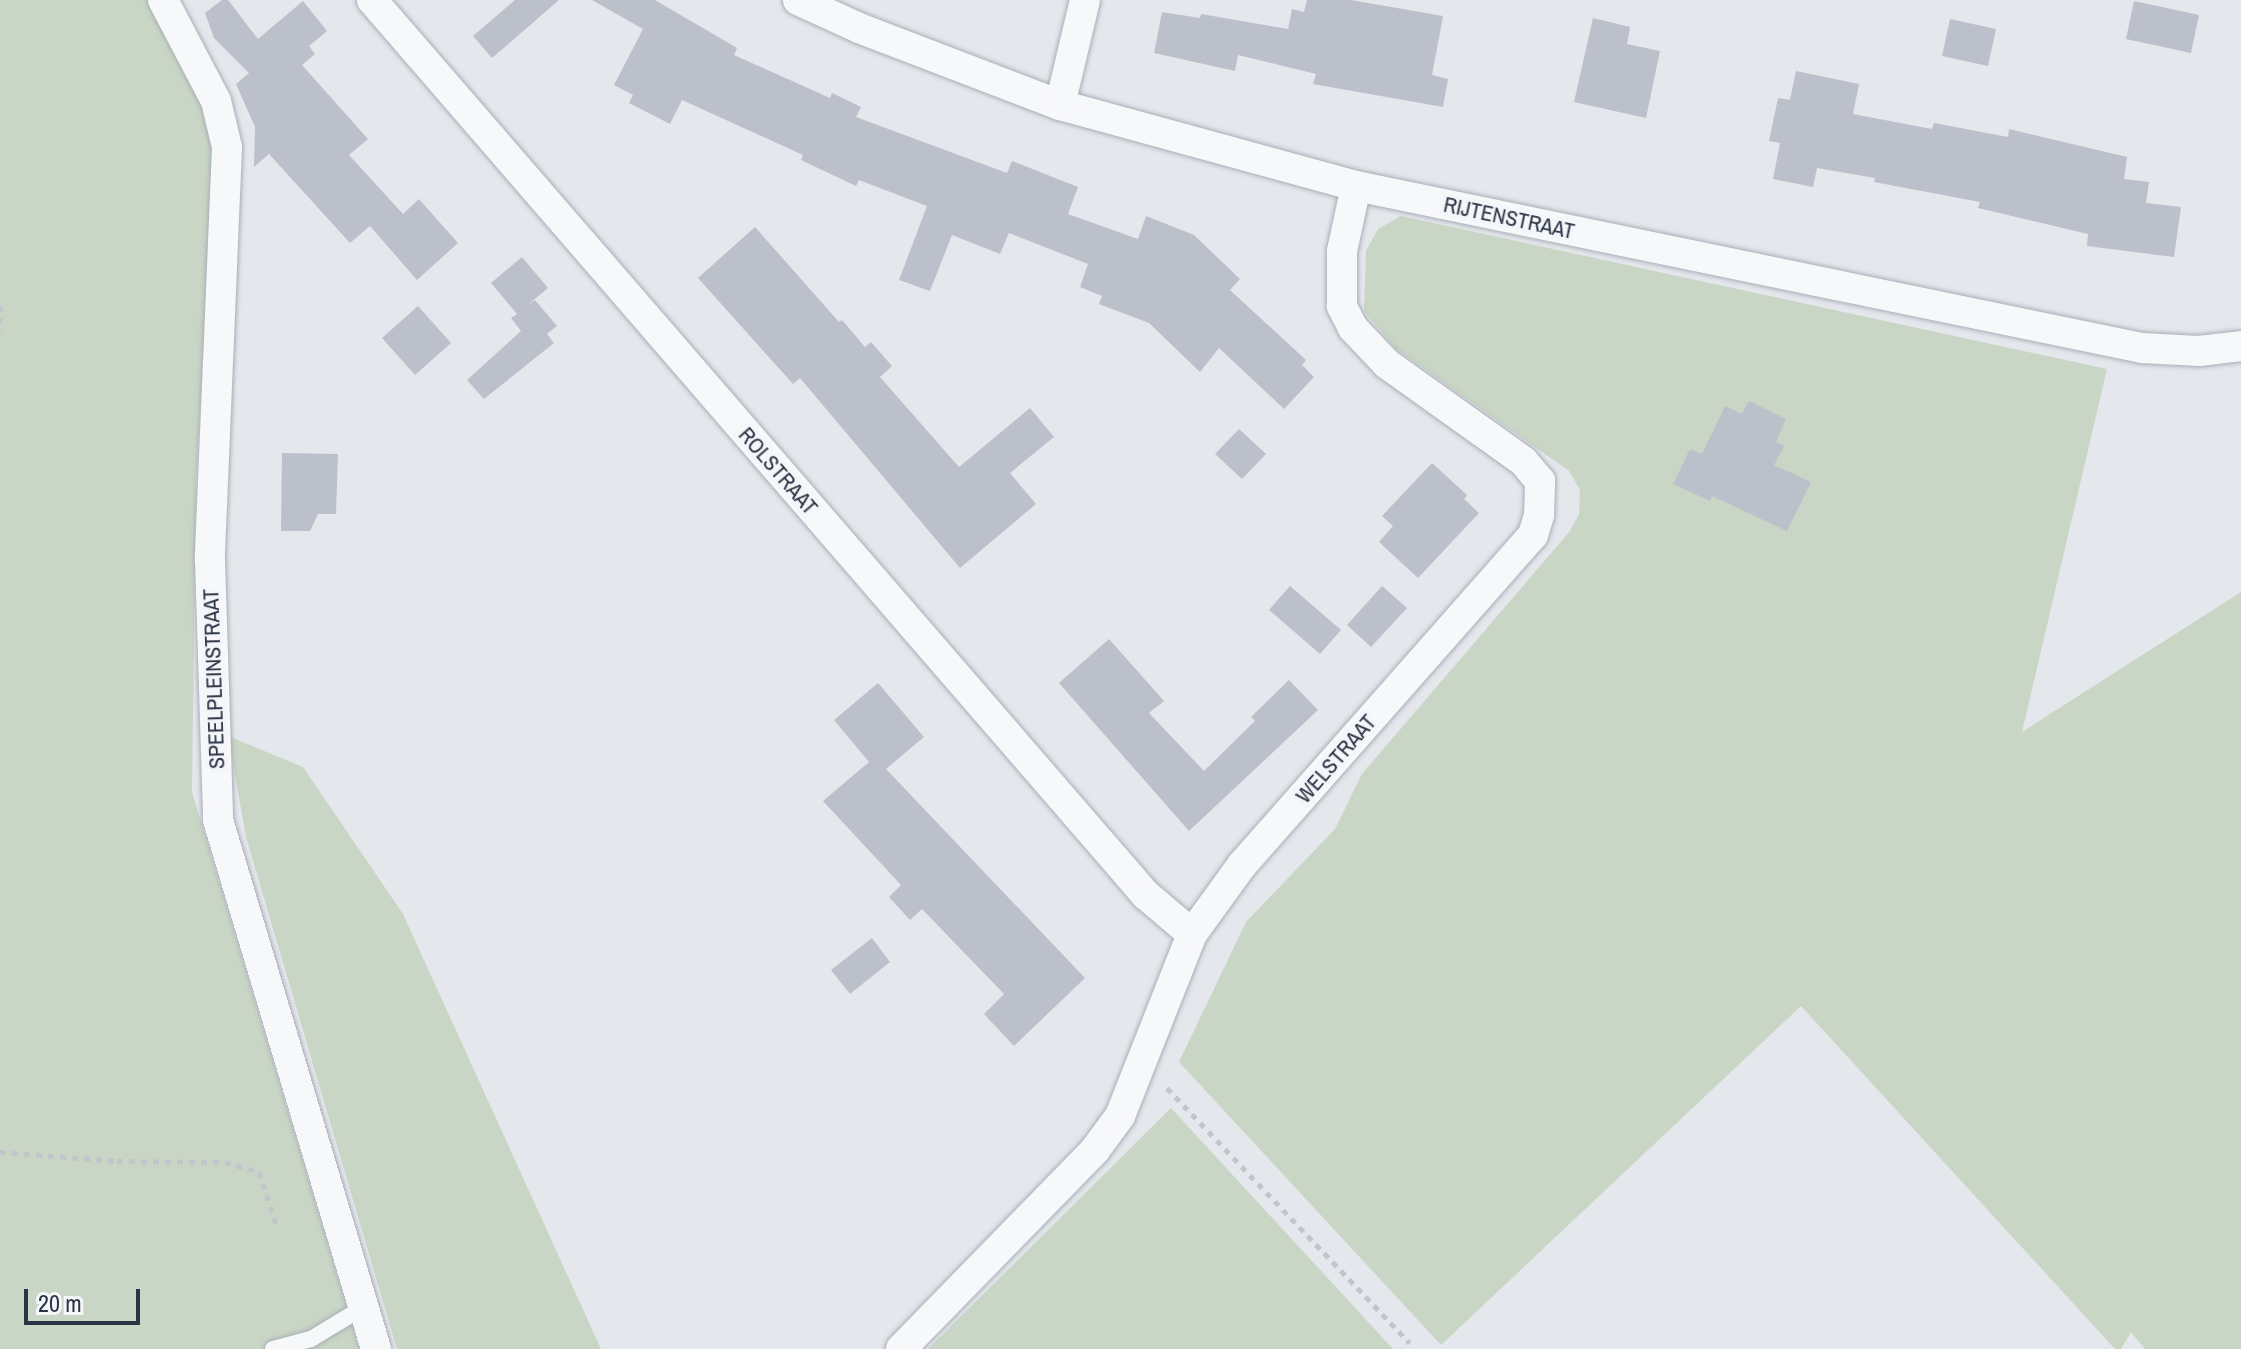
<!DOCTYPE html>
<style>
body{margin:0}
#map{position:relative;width:2241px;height:1349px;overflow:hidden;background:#e4e7ec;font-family:"Archivo Narrow",sans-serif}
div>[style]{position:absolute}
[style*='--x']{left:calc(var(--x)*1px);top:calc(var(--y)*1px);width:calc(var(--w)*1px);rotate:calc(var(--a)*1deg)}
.green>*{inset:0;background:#c9d6c5}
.building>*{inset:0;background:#bbc0ca}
.path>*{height:5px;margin-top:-2.5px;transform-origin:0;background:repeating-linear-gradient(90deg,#c2c5cb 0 6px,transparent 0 12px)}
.roads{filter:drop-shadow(0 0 2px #a9aeb7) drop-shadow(0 0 2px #a9aeb7)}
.service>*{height:16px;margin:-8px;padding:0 8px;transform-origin:8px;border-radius:8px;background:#f7f8fa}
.minor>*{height:30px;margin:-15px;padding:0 15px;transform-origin:15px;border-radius:15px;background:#f7f8fa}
span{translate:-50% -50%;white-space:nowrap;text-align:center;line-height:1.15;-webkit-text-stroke:8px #f4f6f9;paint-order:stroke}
.street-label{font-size:22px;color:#2b3445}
.scale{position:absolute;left:24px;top:1289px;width:116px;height:36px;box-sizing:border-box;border:4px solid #2b3445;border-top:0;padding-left:10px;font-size:24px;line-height:28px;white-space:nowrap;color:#2b3445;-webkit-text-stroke:6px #f4f6f9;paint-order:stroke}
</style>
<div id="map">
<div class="green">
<i style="clip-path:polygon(0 0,148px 0,206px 107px,214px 151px,196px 483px,192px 792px,359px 1349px,0 1349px)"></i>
<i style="clip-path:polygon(1401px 216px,2107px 369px,2022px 732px,2241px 592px,2241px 1349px,2145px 1349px,2131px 1332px,2121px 1349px,2115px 1349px,1801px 1006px,1441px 1345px,1179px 1062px,1246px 922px,1335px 829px,1362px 774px,1570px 531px,1579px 514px,1580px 490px,1569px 471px,1396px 349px,1364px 311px,1366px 251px,1378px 229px)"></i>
<i style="clip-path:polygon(228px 736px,303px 767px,403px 914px,601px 1349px,397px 1349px,246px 837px)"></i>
<i style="clip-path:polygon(1171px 1108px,1393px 1349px,928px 1349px)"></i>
</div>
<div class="building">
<i style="clip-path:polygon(222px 0,228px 0,258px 39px,303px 1px,327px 31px,309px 46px,315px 54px,302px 65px,368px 139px,349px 155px,403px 214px,419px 199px,458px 243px,417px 280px,370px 226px,350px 243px,269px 154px,254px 167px,255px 127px,236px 84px,249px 73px,214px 38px,205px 13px)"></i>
<i style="clip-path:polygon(515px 0,559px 0,492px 58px,473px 36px)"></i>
<i style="clip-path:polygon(592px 0,655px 0,737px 48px,734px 55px,830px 98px,832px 93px,861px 107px,856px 117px,1007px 173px,1012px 161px,1078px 187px,1068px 214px,1138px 239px,1146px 216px,1194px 235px,1240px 279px,1230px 290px,1306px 360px,1302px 365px,1314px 377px,1284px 409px,1219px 348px,1200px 372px,1149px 323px,1099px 304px,1102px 296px,1080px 287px,1088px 264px,1009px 233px,1000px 254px,952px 235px,930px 291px,899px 280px,927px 206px,859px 180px,856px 186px,801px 160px,803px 155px,682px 100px,670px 124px,629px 103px,633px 95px,614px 85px,643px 29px)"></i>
<i style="clip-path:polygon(1307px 0,1351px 0,1443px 16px,1432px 75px,1448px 79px,1443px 107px,1313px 84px,1316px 74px,1238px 55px,1235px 71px,1154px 53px,1162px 12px,1200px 18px,1201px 14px,1288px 29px,1292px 9px,1304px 12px)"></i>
<i style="clip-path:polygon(2134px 1px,2199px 15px,2191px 53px,2126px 39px)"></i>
<i style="clip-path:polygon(1593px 18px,1630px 27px,1627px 44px,1660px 51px,1646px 118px,1574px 102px)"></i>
<i style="clip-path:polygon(1950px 19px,1996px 29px,1988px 66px,1942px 56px)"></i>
<i style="clip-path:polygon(1796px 71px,1859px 84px,1853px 114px,1932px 129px,1934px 123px,2008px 137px,2009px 129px,2127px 157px,2124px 179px,2149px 182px,2146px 203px,2181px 207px,2174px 257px,2087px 246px,2088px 234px,1978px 208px,1980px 202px,1874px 182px,1875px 178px,1817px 168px,1813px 187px,1773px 179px,1780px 143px,1769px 141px,1778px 98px,1790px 100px)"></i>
<i style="clip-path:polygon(755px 227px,839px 322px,842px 320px,865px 347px,871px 342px,892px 366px,880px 377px,959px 467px,1030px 408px,1054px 437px,1010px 473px,1036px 504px,960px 568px,800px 378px,793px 384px,698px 278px)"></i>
<i style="clip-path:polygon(522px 257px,548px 288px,524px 308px,535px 300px,557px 326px,547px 334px,554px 343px,484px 399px,467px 380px,521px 331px,511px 318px,517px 314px,491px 283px)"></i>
<i style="clip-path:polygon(418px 306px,451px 343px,415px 375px,382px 338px)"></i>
<i style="clip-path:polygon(1749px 401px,1786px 419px,1776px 442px,1784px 446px,1774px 465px,1811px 482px,1787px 531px,1712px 496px,1710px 501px,1673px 484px,1690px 449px,1702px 454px,1725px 406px,1742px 414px)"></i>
<i style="clip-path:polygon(1239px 429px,1266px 454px,1242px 479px,1215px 454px)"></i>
<i style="clip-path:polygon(282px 453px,338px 454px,336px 514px,318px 514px,310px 531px,281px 531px)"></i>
<i style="clip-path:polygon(1432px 463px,1467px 495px,1464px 499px,1479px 513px,1418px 578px,1379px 542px,1393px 526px,1382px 516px)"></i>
<i style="clip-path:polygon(1290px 586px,1341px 630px,1320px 654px,1269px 610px)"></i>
<i style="clip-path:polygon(1382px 586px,1407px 608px,1371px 647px,1347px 625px)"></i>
<i style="clip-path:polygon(1109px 639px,1164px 701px,1149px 713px,1204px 771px,1255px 721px,1251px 717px,1289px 680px,1318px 710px,1189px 831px,1059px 683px)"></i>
<i style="clip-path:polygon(878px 683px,924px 737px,886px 769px,1085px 978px,1014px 1046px,984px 1014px,1004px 994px,922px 909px,910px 920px,889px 897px,901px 885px,823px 801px,869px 762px,834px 720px)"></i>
<i style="clip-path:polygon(872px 938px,890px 962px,850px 994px,831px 970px)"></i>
</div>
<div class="path">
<i style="--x:0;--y:305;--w:26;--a:90"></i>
<i style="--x:1167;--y:1088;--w:352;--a:46.4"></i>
<i style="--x:0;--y:1152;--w:117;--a:4.4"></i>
<i style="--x:117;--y:1161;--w:108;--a:0.5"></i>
<i style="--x:225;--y:1162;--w:35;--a:16"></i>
<i style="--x:259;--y:1172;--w:58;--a:71.9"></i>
</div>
<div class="roads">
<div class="service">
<i style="--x:273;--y:1349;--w:39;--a:-15"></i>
<i style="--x:311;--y:1339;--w:62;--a:-31.1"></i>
</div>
<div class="minor">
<i style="--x:163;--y:0;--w:114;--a:62.3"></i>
<i style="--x:216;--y:101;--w:47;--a:76.6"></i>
<i style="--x:227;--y:147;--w:413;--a:92.4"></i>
<i style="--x:210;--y:560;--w:260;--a:88.2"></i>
<i style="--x:218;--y:820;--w:552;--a:73.37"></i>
<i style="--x:372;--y:0;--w:1183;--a:49.15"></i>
<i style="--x:1146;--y:895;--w:60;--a:40.3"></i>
<i style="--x:798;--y:0;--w:67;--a:24.7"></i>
<i style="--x:859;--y:28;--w:215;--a:21"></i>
<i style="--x:1060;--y:105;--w:307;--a:15.3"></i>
<i style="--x:1356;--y:186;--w:803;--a:11.65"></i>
<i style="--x:2142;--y:348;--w:57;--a:3"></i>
<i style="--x:2199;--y:351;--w:42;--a:-6.8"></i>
<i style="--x:1060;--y:105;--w:108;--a:-76.6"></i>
<i style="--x:901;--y:1349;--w:278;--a:-45.7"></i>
<i style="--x:1095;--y:1150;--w:42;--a:-53.7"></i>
<i style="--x:1120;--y:1116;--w:196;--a:-68.4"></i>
<i style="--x:1192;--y:934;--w:85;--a:-54.1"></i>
<i style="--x:1242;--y:865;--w:440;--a:-48.6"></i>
<i style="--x:1533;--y:535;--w:21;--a:-73"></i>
<i style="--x:1539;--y:515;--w:34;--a:-88"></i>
<i style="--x:1540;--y:481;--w:26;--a:-130"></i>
<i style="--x:1523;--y:461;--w:167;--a:-144.5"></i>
<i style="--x:1387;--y:364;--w:50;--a:-133.4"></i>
<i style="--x:1353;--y:328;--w:25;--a:-117"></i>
<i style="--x:1342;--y:306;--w:55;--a:-90"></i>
<i style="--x:1342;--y:251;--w:66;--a:-77.8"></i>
</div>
</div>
<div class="street-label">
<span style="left:1509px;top:218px;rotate:12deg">RIJTENSTRAAT</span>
<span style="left:778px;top:471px;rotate:49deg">ROLSTRAAT</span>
<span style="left:214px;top:679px;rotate:-92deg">SPEELPLEINSTRAAT</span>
<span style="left:1336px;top:759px;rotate:-49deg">WELSTRAAT</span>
</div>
<div class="scale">20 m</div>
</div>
